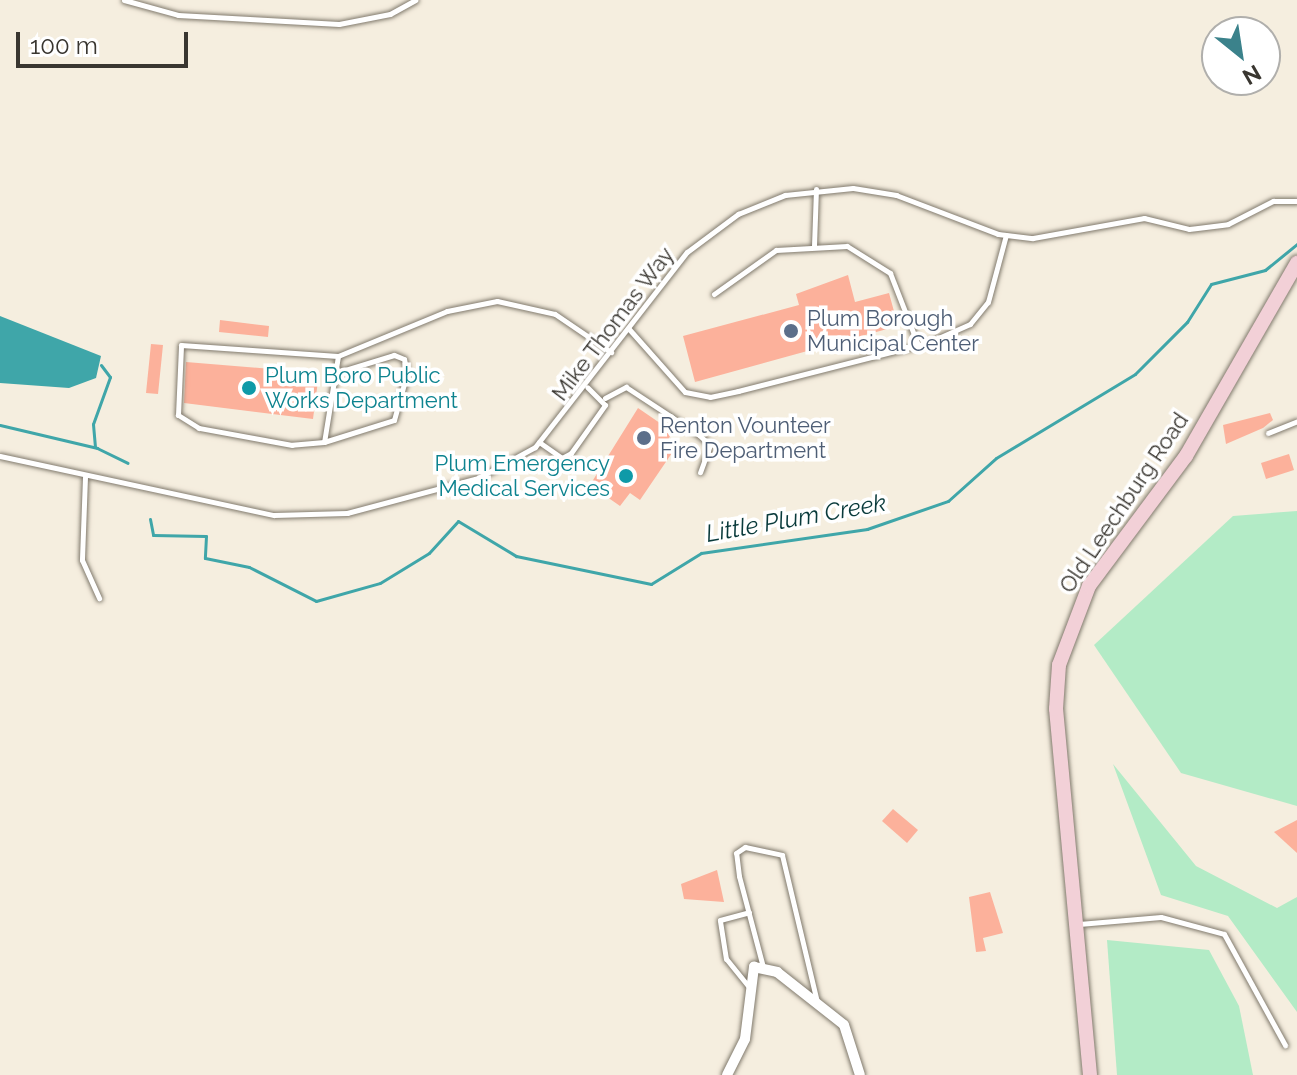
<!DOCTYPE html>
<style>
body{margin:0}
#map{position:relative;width:1297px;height:1075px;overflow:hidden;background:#f5eedf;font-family:Raleway,sans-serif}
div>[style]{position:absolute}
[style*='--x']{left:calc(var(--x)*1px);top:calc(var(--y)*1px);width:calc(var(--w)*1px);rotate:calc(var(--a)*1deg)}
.green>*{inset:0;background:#b3ebc6}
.water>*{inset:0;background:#3fa6a9}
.stream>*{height:3px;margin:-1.5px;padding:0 1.5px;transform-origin:1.5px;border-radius:1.5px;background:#3fa6a9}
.building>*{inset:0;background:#fcb19b}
.roads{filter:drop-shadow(0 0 2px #817a6d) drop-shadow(0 0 2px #817a6d)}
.lane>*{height:5px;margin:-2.5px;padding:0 2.5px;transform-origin:2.5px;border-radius:2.5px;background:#fff}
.street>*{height:10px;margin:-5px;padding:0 5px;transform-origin:5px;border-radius:5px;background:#fff}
.secondary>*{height:14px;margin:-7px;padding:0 7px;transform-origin:7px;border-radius:7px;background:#f2d0d7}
.dots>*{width:22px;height:22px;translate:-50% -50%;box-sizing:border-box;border:4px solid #fff;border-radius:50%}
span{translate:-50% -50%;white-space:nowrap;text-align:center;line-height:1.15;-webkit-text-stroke:7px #fff;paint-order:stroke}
.service-label{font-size:22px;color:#4e5e75}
.left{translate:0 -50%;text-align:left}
.street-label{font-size:22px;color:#393630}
.culture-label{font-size:22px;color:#0d838f}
.right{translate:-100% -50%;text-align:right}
.water-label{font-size:24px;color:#093a3b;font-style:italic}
.north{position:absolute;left:1201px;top:16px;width:80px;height:80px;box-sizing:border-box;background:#fff;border:2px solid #b0afac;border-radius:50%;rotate:150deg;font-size:22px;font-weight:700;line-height:32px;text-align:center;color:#393630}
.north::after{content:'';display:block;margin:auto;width:28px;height:36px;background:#3b828b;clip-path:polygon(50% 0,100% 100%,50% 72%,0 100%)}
.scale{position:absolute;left:16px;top:32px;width:172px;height:36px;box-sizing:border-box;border:4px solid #393630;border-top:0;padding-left:10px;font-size:24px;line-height:28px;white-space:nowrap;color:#393630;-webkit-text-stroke:6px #fff;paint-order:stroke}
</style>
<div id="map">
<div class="green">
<i style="clip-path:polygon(1297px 511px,1297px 806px,1181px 773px,1094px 645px,1233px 516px)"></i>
<i style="clip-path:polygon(1113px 764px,1196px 866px,1277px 908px,1297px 897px,1297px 1012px,1228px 916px,1161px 895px)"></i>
<i style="clip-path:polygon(1107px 940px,1209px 950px,1239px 1006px,1253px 1075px,1117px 1075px)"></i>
</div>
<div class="water">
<i style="clip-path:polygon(0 316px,101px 356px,96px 378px,69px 388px,0 383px)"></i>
</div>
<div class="stream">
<i style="--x:0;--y:425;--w:100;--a:13.3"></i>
<i style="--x:97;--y:448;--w:34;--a:26"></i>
<i style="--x:95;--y:447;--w:23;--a:-95"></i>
<i style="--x:93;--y:424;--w:50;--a:-70.1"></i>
<i style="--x:110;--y:377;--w:15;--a:-127"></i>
<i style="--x:150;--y:519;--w:16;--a:79"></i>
<i style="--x:153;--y:535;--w:53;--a:1.1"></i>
<i style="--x:206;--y:536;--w:22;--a:93"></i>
<i style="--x:205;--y:558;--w:45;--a:11.6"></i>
<i style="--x:249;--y:567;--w:75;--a:26.9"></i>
<i style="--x:316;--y:601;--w:66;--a:-15.7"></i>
<i style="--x:380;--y:583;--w:57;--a:-31.5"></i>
<i style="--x:429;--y:553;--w:43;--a:-47.8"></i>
<i style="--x:458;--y:521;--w:68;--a:31.1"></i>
<i style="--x:516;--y:556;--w:138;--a:11.7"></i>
<i style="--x:651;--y:584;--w:59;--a:-31.8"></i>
<i style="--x:701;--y:553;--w:168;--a:-8.2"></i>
<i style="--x:867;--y:529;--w:86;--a:-19.1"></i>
<i style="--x:948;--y:501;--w:64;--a:-41.9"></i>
<i style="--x:996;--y:458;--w:162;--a:-31.1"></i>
<i style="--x:1135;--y:374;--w:74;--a:-45"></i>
<i style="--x:1187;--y:322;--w:45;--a:-57.7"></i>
<i style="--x:1211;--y:284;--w:56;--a:-14.5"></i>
<i style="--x:1265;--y:270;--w:41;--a:-39.1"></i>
</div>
<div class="building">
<i style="clip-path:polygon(848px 275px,855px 302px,889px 293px,898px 326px,695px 382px,683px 336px,799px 305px,796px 294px)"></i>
<i style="clip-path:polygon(220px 320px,269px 326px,268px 337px,219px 332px)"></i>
<i style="clip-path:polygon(151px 344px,163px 345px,158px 394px,146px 393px)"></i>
<i style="clip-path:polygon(186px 362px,319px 373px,313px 419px,184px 403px)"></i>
<i style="clip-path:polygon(638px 408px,673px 432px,665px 444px,674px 450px,640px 500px,630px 493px,620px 506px,590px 485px)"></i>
<i style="clip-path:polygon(1270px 413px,1273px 420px,1263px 428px,1226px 444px,1223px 425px)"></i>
<i style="clip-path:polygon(1289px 454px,1294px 470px,1266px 479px,1261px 463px)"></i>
<i style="clip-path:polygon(893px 809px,918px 830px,907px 843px,882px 821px)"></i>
<i style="clip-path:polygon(1297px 820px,1297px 853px,1274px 832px)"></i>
<i style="clip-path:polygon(717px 870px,724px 902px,684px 899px,681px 884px)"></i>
<i style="clip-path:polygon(990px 892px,1003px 933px,983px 938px,986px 951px,976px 952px,969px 897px)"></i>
</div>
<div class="roads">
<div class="lane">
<i style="--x:124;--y:0;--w:56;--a:15.5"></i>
<i style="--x:178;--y:15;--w:161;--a:3.2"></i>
<i style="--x:339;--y:24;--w:52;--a:-11.1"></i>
<i style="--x:390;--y:14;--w:29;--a:-29"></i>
<i style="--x:814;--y:246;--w:57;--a:-88"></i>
<i style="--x:714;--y:294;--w:76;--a:-35.4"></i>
<i style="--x:776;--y:250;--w:71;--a:-3.2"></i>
<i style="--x:847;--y:246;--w:51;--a:32.1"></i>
<i style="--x:890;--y:273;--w:77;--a:68.7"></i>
<i style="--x:629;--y:329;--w:84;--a:48.4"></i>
<i style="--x:685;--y:392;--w:25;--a:11"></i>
<i style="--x:710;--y:397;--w:29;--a:-12"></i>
<i style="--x:738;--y:391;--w:195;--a:-14.3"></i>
<i style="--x:927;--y:343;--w:47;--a:-23.8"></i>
<i style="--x:970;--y:324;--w:28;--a:-51"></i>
<i style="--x:988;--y:302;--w:69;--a:-75"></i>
<i style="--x:338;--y:356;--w:87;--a:99.2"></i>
<i style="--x:324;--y:442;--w:32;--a:175"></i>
<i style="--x:292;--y:445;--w:95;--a:-169.6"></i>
<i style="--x:199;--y:428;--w:25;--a:-148"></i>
<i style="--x:178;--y:415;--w:70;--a:-87.5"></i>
<i style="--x:181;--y:345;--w:157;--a:4"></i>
<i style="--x:338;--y:356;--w:118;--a:-22.4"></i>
<i style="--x:447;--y:311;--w:51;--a:-11.3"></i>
<i style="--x:497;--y:301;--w:59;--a:12.6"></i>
<i style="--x:555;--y:314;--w:68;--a:34.2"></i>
<i style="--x:605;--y:398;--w:24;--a:-28"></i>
<i style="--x:626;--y:387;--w:87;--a:33.3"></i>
<i style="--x:699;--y:435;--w:15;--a:42"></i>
<i style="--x:710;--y:445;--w:29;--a:110"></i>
<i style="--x:1268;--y:433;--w:31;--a:-22"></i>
<i style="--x:324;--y:442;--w:73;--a:-17.4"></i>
<i style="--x:394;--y:420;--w:49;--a:-74.5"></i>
<i style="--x:407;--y:373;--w:14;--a:-102"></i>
<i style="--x:404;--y:359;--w:11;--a:-158"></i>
<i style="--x:394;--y:355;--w:62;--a:163"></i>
<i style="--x:539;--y:442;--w:28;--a:35"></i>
<i style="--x:562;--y:458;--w:10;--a:-29"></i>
<i style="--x:571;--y:453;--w:59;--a:-54.7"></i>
<i style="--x:605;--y:405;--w:25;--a:-135"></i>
<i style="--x:0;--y:456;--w:280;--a:12.2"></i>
<i style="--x:274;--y:515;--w:73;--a:-1.6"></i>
<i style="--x:347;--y:513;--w:136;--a:-15"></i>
<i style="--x:478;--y:478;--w:65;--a:-28.5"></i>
<i style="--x:535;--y:447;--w:247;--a:-52.1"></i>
<i style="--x:687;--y:252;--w:64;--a:-36.7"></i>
<i style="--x:738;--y:214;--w:51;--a:-22"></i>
<i style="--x:785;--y:195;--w:68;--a:-5.9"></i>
<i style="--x:853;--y:188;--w:44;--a:9.2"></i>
<i style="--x:896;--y:195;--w:109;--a:20.9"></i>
<i style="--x:998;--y:234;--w:35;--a:7"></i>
<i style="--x:1033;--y:238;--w:113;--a:-10.2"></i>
<i style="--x:1144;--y:218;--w:46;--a:13.7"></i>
<i style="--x:1189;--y:229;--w:39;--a:-7"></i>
<i style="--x:1228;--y:224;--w:51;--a:-27.1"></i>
<i style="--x:1273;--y:201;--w:24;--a:0"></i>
<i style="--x:85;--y:477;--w:83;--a:92.1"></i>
<i style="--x:82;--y:560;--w:42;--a:65.9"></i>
<i style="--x:1079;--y:924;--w:82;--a:-4.9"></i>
<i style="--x:1161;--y:917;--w:65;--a:15.1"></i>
<i style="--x:1224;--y:934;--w:127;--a:61.2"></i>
<i style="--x:763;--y:967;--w:94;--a:-104.8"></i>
<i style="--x:739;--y:876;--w:23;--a:-97"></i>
<i style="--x:736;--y:853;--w:11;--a:-34"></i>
<i style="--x:745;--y:847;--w:38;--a:12"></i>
<i style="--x:782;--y:855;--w:151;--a:76.6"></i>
<i style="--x:749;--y:987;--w:36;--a:-129"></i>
<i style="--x:726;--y:959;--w:39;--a:-99"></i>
<i style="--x:720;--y:920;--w:30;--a:-15"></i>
</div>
<div class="street">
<i style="--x:727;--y:1075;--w:40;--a:-63.4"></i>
<i style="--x:745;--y:1039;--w:73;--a:-82.9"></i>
<i style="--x:754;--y:967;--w:24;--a:12"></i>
<i style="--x:777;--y:972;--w:85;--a:38.3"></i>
<i style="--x:844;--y:1025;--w:52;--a:72.3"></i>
</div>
<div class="secondary">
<i style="--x:1090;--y:1075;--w:368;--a:-95.3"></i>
<i style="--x:1056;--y:709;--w:44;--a:-86.1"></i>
<i style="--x:1059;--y:665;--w:85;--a:-69.2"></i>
<i style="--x:1089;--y:586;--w:162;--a:-53.3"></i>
<i style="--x:1186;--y:456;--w:223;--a:-60.1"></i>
</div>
</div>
<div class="dots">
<i style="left:791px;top:331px;background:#5c6f8a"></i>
<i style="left:249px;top:388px;background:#0f9aa8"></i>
<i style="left:644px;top:438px;background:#5c6f8a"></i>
<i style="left:626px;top:476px;background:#0f9aa8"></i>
</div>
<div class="service-label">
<span class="left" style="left:807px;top:331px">Plum Borough<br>Municipal Center</span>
<span class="left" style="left:660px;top:438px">Renton Vounteer<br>Fire Department</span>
</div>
<div class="street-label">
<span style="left:613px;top:324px;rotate:-53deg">Mike Thomas Way</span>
<span style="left:1124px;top:503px;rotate:-56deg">Old Leechburg Road</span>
</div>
<div class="culture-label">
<span class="left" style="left:265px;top:388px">Plum Boro Public<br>Works Department</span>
<span class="right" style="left:610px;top:476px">Plum Emergency<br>Medical Services</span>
</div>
<div class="water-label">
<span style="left:796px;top:518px;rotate:-10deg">Little Plum Creek</span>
</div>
<div class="north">N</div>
<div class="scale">100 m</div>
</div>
